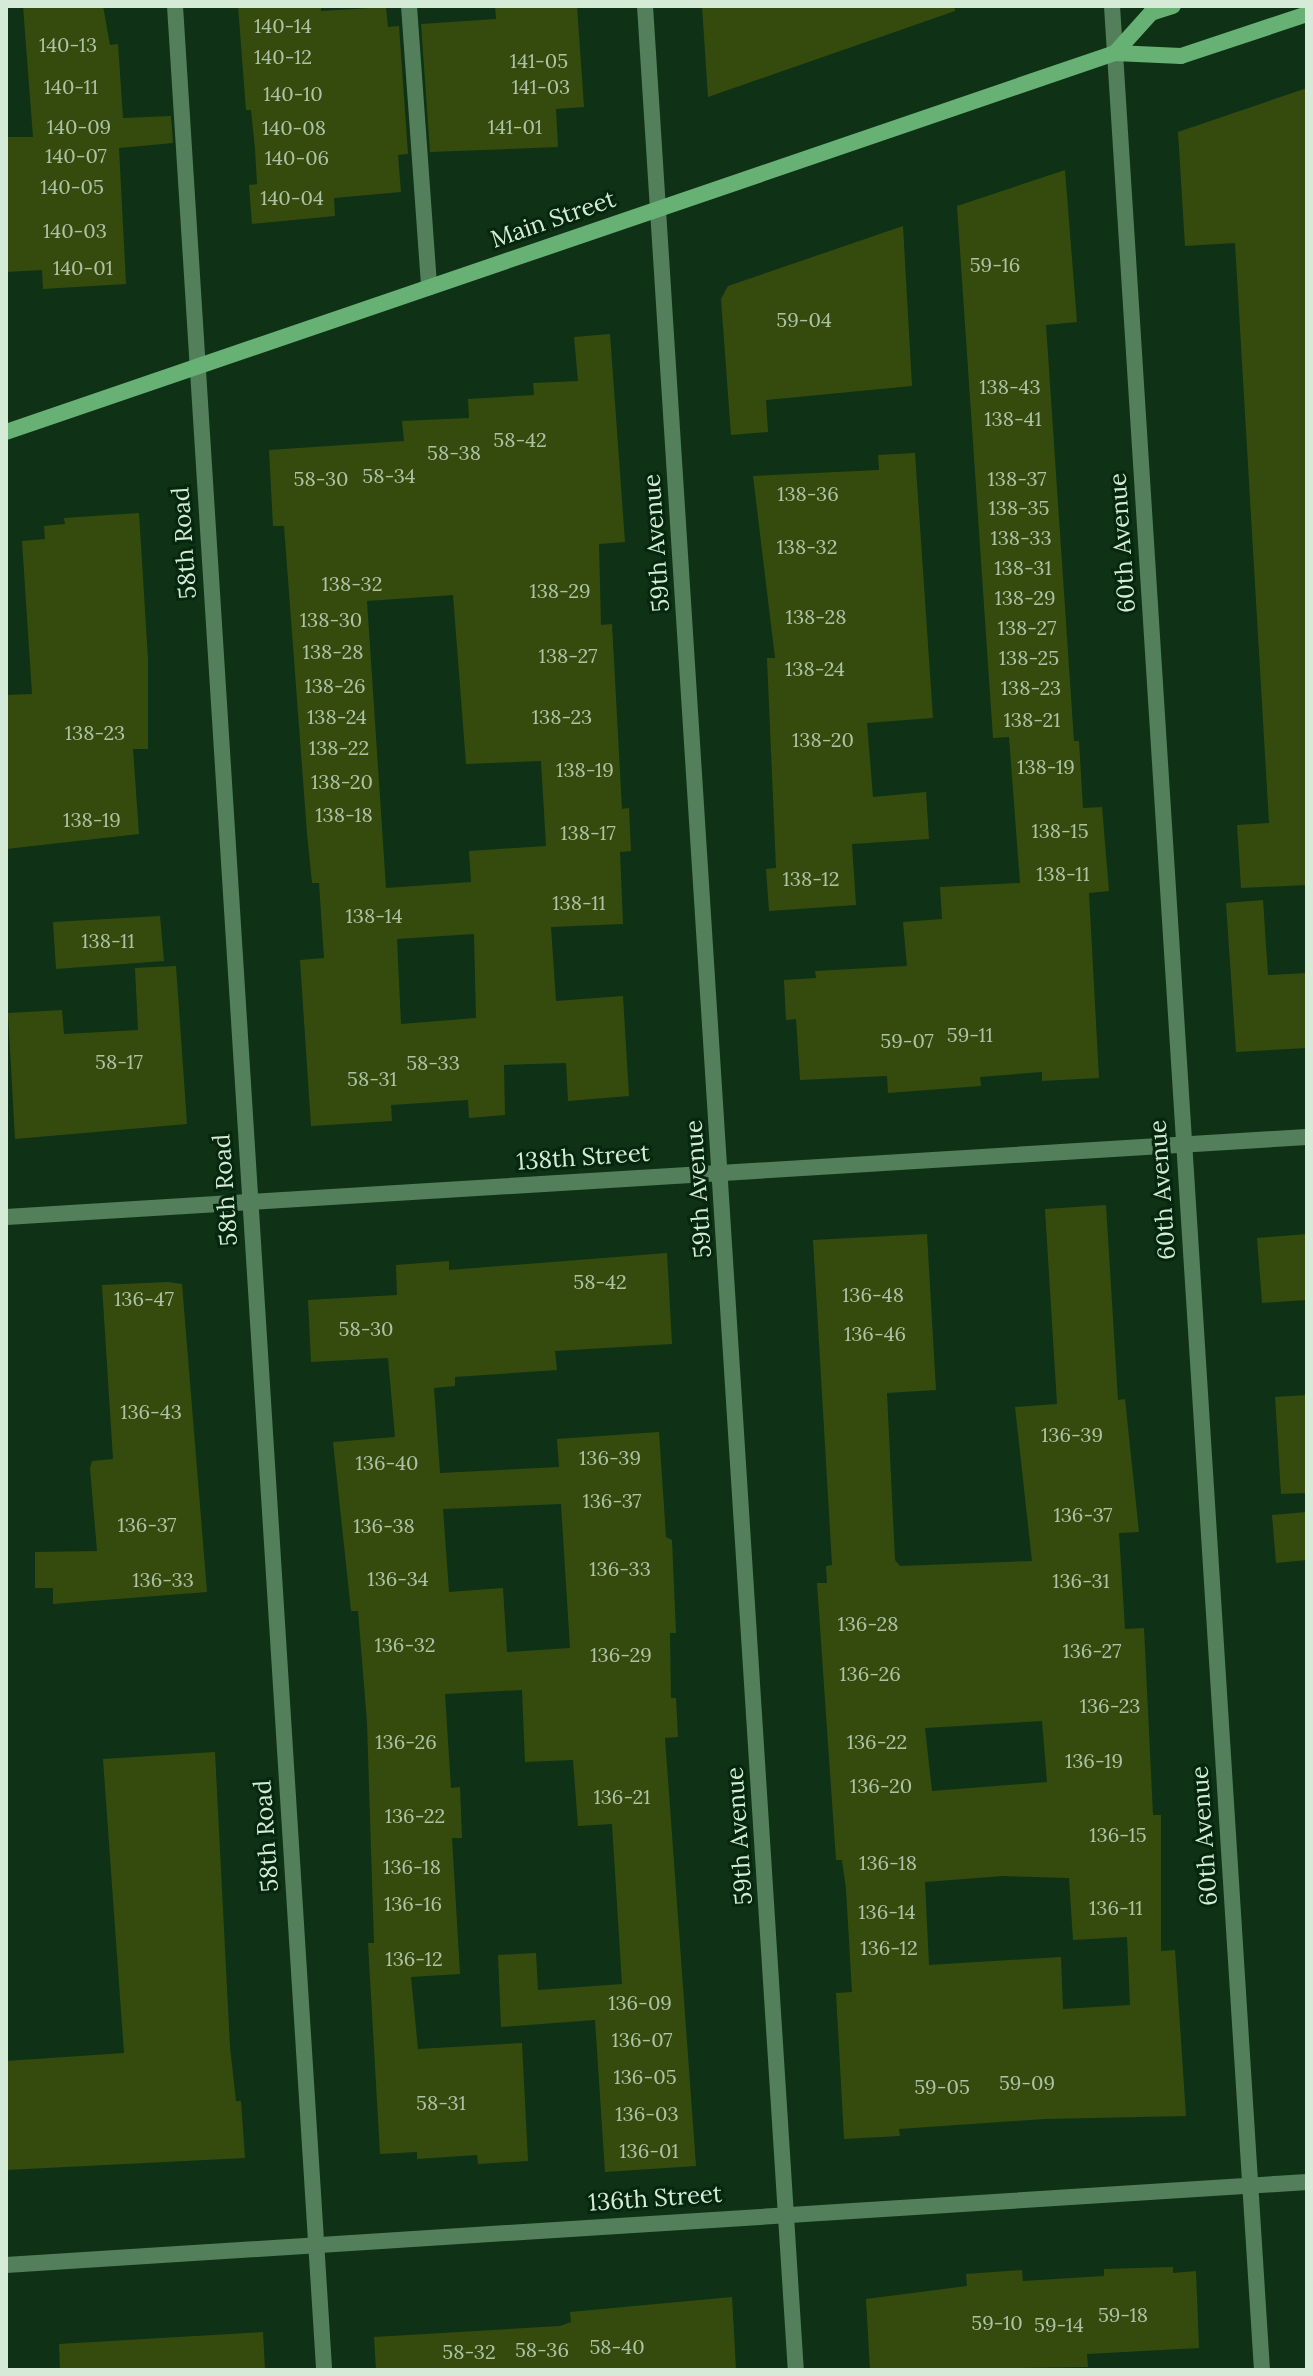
<!DOCTYPE html>
<style>
body{margin:0}
#map{position:relative;width:1313px;height:2376px;overflow:hidden;background:#0f3216;font-family:Lora,serif}
div>[style]{position:absolute}
[style*='--x']{left:calc(var(--x)*1px);top:calc(var(--y)*1px);width:calc(var(--w)*1px);rotate:calc(var(--a)*1deg)}
.building>*{inset:0;background:#354b0e}
.lane>*{height:16px;margin:-8px;padding:0 8px;transform-origin:8px;border-radius:8px;background:#53805a}
.street>*{height:16px;margin:-8px;padding:0 8px;transform-origin:8px;border-radius:8px;background:#53805a}
.secondary>*{height:16px;margin:-8px;padding:0 8px;transform-origin:8px;border-radius:8px;background:#68b174}
span{translate:-50% -50%;white-space:nowrap;text-align:center;line-height:1.15;-webkit-text-stroke:6px #04270d;paint-order:stroke}
.number-label{font-size:20px;color:#aec2a6}
.number-label span{-webkit-text-stroke-width:0}
.street-label{font-size:24px;color:#d6ead8}
.frame{position:absolute;inset:0;border:8px solid #d6ead8;pointer-events:none}
</style>
<div id="map">
<div class="building">
<i style="clip-path:polygon(23px 6px,103px 6px,110px 45px,118px 44px,123px 118px,171px 116px,173px 143px,119px 148px,126px 284px,43px 289px,42px 270px,6px 272px,6px 137px,33px 137px)"></i>
<i style="clip-path:polygon(238px 6px,321px 6px,321px 11px,386px 7px,388px 27px,399px 26px,408px 154px,398px 155px,401px 192px,334px 198px,335px 216px,252px 224px,249px 185px,257px 184px,255px 149px,251px 110px,246px 110px)"></i>
<i style="clip-path:polygon(495px 6px,577px 6px,584px 107px,556px 109px,558px 147px,430px 152px,421px 24px,496px 19px)"></i>
<i style="clip-path:polygon(702px 6px,954px 6px,955px 11px,708px 97px)"></i>
<i style="clip-path:polygon(1307px 88px,1307px 885px,1241px 888px,1237px 825px,1269px 823px,1235px 243px,1185px 246px,1178px 132px)"></i>
<i style="clip-path:polygon(1065px 170px,1077px 322px,1046px 325px,1074px 741px,1079px 741px,1083px 808px,1102px 807px,1109px 891px,1089px 893px,1099px 1078px,1042px 1081px,1042px 1072px,980px 1077px,981px 1086px,888px 1093px,887px 1076px,800px 1080px,796px 1019px,786px 1020px,784px 980px,816px 978px,815px 971px,907px 966px,903px 922px,942px 919px,940px 887px,1020px 883px,1009px 737px,993px 738px,957px 206px)"></i>
<i style="clip-path:polygon(903px 226px,912px 386px,766px 400px,768px 432px,731px 435px,721px 299px,728px 286px)"></i>
<i style="clip-path:polygon(evenodd,610px 334px,625px 542px,599px 544px,601px 625px,612px 624px,622px 809px,629px 808px,631px 851px,620px 852px,623px 924px,551px 927px,556px 1001px,623px 996px,629px 1096px,568px 1101px,566px 1063px,504px 1065px,505px 1115px,469px 1118px,468px 1100px,391px 1105px,392px 1121px,311px 1126px,300px 960px,324px 958px,319px 883px,312px 883px,307px 833px,284px 526px,273px 526px,269px 450px,404px 441px,402px 421px,469px 418px,468px 399px,534px 395px,533px 383px,578px 381px,574px 337px,610px 334px,453px 595px,466px 764px,541px 761px,546px 846px,469px 851px,471px 882px,386px 888px,367px 601px,453px 595px,610px 334px,474px 934px,476px 1018px,401px 1024px,397px 939px,474px 934px)"></i>
<i style="clip-path:polygon(915px 453px,933px 718px,867px 723px,873px 797px,926px 792px,929px 839px,852px 844px,856px 905px,769px 911px,766px 869px,776px 868px,767px 658px,775px 658px,753px 476px,879px 470px,878px 455px)"></i>
<i style="clip-path:polygon(139px 513px,148px 659px,148px 749px,133px 749px,139px 834px,6px 849px,6px 695px,32px 694px,22px 541px,45px 539px,44px 526px,65px 524px,64px 518px)"></i>
<i style="clip-path:polygon(1263px 900px,1268px 975px,1307px 973px,1307px 1048px,1236px 1052px,1226px 903px)"></i>
<i style="clip-path:polygon(160px 916px,164px 961px,56px 969px,53px 922px)"></i>
<i style="clip-path:polygon(176px 966px,187px 1124px,15px 1139px,8px 1013px,62px 1010px,64px 1034px,138px 1030px,135px 968px)"></i>
<i style="clip-path:polygon(evenodd,1106px 1205px,1118px 1400px,1125px 1399px,1139px 1532px,1119px 1533px,1125px 1629px,1144px 1628px,1153px 1815px,1161px 1815px,1161px 1951px,1175px 1950px,1186px 2116px,1044px 2119px,899px 2129px,900px 2136px,844px 2139px,836px 1993px,852px 1992px,846px 1889px,842px 1860px,836px 1860px,817px 1583px,827px 1583px,826px 1566px,832px 1565px,813px 1240px,927px 1234px,936px 1390px,887px 1393px,895px 1560px,900px 1566px,1032px 1561px,1015px 1407px,1057px 1404px,1045px 1209px,1106px 1205px,1042px 1721px,1047px 1782px,932px 1791px,925px 1728px,1042px 1721px,1106px 1205px,1003px 1876px,1069px 1878px,1073px 1940px,1127px 1937px,1130px 2005px,1063px 2009px,1061px 1957px,929px 1965px,925px 1882px,1003px 1876px)"></i>
<i style="clip-path:polygon(1307px 1234px,1307px 1300px,1262px 1303px,1257px 1238px)"></i>
<i style="clip-path:polygon(evenodd,667px 1253px,672px 1344px,555px 1351px,557px 1370px,455px 1377px,455px 1386px,434px 1388px,440px 1473px,559px 1467px,557px 1439px,659px 1432px,666px 1537px,672px 1540px,676px 1633px,670px 1633px,671px 1698px,676px 1698px,678px 1737px,665px 1738px,696px 2166px,605px 2172px,595px 2020px,501px 2027px,498px 1955px,536px 1953px,538px 1990px,622px 1984px,612px 1824px,578px 1826px,573px 1760px,525px 1762px,522px 1690px,445px 1694px,451px 1788px,460px 1787px,462px 1838px,452px 1838px,460px 1974px,411px 1977px,418px 2049px,522px 2043px,528px 2161px,478px 2164px,477px 2155px,417px 2159px,417px 2152px,380px 2154px,368px 1943px,374px 1943px,367px 1722px,358px 1611px,351px 1611px,333px 1442px,395px 1437px,388px 1358px,311px 1362px,308px 1300px,397px 1295px,396px 1265px,449px 1261px,449px 1270px,667px 1253px,561px 1504px,570px 1648px,507px 1652px,503px 1588px,449px 1592px,443px 1509px,561px 1504px)"></i>
<i style="clip-path:polygon(168px 1282px,182px 1284px,207px 1592px,53px 1604px,53px 1588px,35px 1588px,35px 1552px,97px 1551px,90px 1468px,92px 1461px,113px 1459px,102px 1285px)"></i>
<i style="clip-path:polygon(1307px 1395px,1307px 1493px,1281px 1494px,1275px 1397px)"></i>
<i style="clip-path:polygon(1307px 1512px,1307px 1560px,1276px 1563px,1272px 1515px)"></i>
<i style="clip-path:polygon(215px 1752px,230px 2047px,236px 2101px,241px 2101px,245px 2158px,6px 2170px,6px 2061px,124px 2053px,103px 1759px)"></i>
<i style="clip-path:polygon(1173px 2267px,1173px 2273px,1196px 2271px,1199px 2348px,1087px 2354px,1088px 2367px,870px 2370px,866px 2299px,967px 2286px,966px 2274px,1022px 2270px,1023px 2281px,1104px 2276px,1104px 2269px)"></i>
<i style="clip-path:polygon(732px 2297px,736px 2370px,376px 2370px,374px 2337px,560px 2326px,571px 2322px,570px 2312px)"></i>
<i style="clip-path:polygon(263px 2332px,265px 2370px,60px 2370px,59px 2344px)"></i>
</div>
<div class="lane">
<i style="--x:409;--y:6;--w:282;--a:85.9"></i>
</div>
<div class="street">
<i style="--x:175;--y:6;--w:2369;--a:86.39"></i>
<i style="--x:645;--y:6;--w:2369;--a:86.35"></i>
<i style="--x:1112;--y:6;--w:2369;--a:86.37"></i>
<i style="--x:6;--y:1217;--w:1303;--a:-3.52"></i>
<i style="--x:6;--y:2265;--w:1304;--a:-3.65"></i>
</div>
<div class="secondary">
<i style="--x:1115;--y:53;--w:54;--a:-48"></i>
<i style="--x:1151;--y:13;--w:23;--a:-18"></i>
<i style="--x:6;--y:432;--w:1172;--a:-18.87"></i>
<i style="--x:1115;--y:53;--w:66;--a:2.6"></i>
<i style="--x:1181;--y:56;--w:133;--a:-18.4"></i>
</div>
<div class="number-label">
<span style="left:283px;top:25px">140-14</span>
<span style="left:68px;top:44px">140-13</span>
<span style="left:283px;top:56px">140-12</span>
<span style="left:539px;top:60px">141-05</span>
<span style="left:71px;top:86px">140-11</span>
<span style="left:541px;top:86px">141-03</span>
<span style="left:293px;top:93px">140-10</span>
<span style="left:79px;top:126px">140-09</span>
<span style="left:515px;top:126px">141-01</span>
<span style="left:294px;top:127px">140-08</span>
<span style="left:76px;top:155px">140-07</span>
<span style="left:297px;top:157px">140-06</span>
<span style="left:72px;top:186px">140-05</span>
<span style="left:292px;top:197px">140-04</span>
<span style="left:75px;top:230px">140-03</span>
<span style="left:995px;top:264px">59-16</span>
<span style="left:83px;top:267px">140-01</span>
<span style="left:804px;top:319px">59-04</span>
<span style="left:1010px;top:386px">138-43</span>
<span style="left:1013px;top:418px">138-41</span>
<span style="left:520px;top:439px">58-42</span>
<span style="left:454px;top:452px">58-38</span>
<span style="left:389px;top:475px">58-34</span>
<span style="left:321px;top:478px">58-30</span>
<span style="left:1017px;top:478px">138-37</span>
<span style="left:808px;top:493px">138-36</span>
<span style="left:1019px;top:507px">138-35</span>
<span style="left:1021px;top:537px">138-33</span>
<span style="left:807px;top:546px">138-32</span>
<span style="left:1023px;top:567px">138-31</span>
<span style="left:352px;top:583px">138-32</span>
<span style="left:560px;top:590px">138-29</span>
<span style="left:1025px;top:597px">138-29</span>
<span style="left:816px;top:616px">138-28</span>
<span style="left:331px;top:619px">138-30</span>
<span style="left:1027px;top:627px">138-27</span>
<span style="left:333px;top:651px">138-28</span>
<span style="left:568px;top:655px">138-27</span>
<span style="left:1029px;top:657px">138-25</span>
<span style="left:815px;top:668px">138-24</span>
<span style="left:335px;top:685px">138-26</span>
<span style="left:1031px;top:687px">138-23</span>
<span style="left:337px;top:716px">138-24</span>
<span style="left:562px;top:716px">138-23</span>
<span style="left:1032px;top:719px">138-21</span>
<span style="left:95px;top:732px">138-23</span>
<span style="left:823px;top:739px">138-20</span>
<span style="left:339px;top:747px">138-22</span>
<span style="left:1046px;top:766px">138-19</span>
<span style="left:585px;top:769px">138-19</span>
<span style="left:342px;top:781px">138-20</span>
<span style="left:344px;top:814px">138-18</span>
<span style="left:92px;top:819px">138-19</span>
<span style="left:1060px;top:830px">138-15</span>
<span style="left:588px;top:832px">138-17</span>
<span style="left:1063px;top:873px">138-11</span>
<span style="left:811px;top:878px">138-12</span>
<span style="left:579px;top:902px">138-11</span>
<span style="left:374px;top:915px">138-14</span>
<span style="left:108px;top:940px">138-11</span>
<span style="left:970px;top:1034px">59-11</span>
<span style="left:907px;top:1040px">59-07</span>
<span style="left:119px;top:1061px">58-17</span>
<span style="left:433px;top:1062px">58-33</span>
<span style="left:372px;top:1078px">58-31</span>
<span style="left:600px;top:1281px">58-42</span>
<span style="left:873px;top:1294px">136-48</span>
<span style="left:144px;top:1298px">136-47</span>
<span style="left:366px;top:1328px">58-30</span>
<span style="left:875px;top:1333px">136-46</span>
<span style="left:151px;top:1411px">136-43</span>
<span style="left:1072px;top:1434px">136-39</span>
<span style="left:610px;top:1457px">136-39</span>
<span style="left:387px;top:1462px">136-40</span>
<span style="left:612px;top:1500px">136-37</span>
<span style="left:1083px;top:1514px">136-37</span>
<span style="left:147px;top:1524px">136-37</span>
<span style="left:384px;top:1525px">136-38</span>
<span style="left:620px;top:1568px">136-33</span>
<span style="left:398px;top:1578px">136-34</span>
<span style="left:163px;top:1579px">136-33</span>
<span style="left:1081px;top:1580px">136-31</span>
<span style="left:868px;top:1623px">136-28</span>
<span style="left:405px;top:1644px">136-32</span>
<span style="left:1092px;top:1650px">136-27</span>
<span style="left:621px;top:1654px">136-29</span>
<span style="left:870px;top:1673px">136-26</span>
<span style="left:1110px;top:1705px">136-23</span>
<span style="left:406px;top:1741px">136-26</span>
<span style="left:877px;top:1741px">136-22</span>
<span style="left:1094px;top:1760px">136-19</span>
<span style="left:881px;top:1785px">136-20</span>
<span style="left:622px;top:1796px">136-21</span>
<span style="left:415px;top:1815px">136-22</span>
<span style="left:1118px;top:1834px">136-15</span>
<span style="left:888px;top:1862px">136-18</span>
<span style="left:412px;top:1866px">136-18</span>
<span style="left:413px;top:1903px">136-16</span>
<span style="left:1116px;top:1907px">136-11</span>
<span style="left:887px;top:1911px">136-14</span>
<span style="left:889px;top:1947px">136-12</span>
<span style="left:414px;top:1958px">136-12</span>
<span style="left:640px;top:2002px">136-09</span>
<span style="left:642px;top:2039px">136-07</span>
<span style="left:645px;top:2076px">136-05</span>
<span style="left:1027px;top:2082px">59-09</span>
<span style="left:942px;top:2086px">59-05</span>
<span style="left:441px;top:2102px">58-31</span>
<span style="left:647px;top:2113px">136-03</span>
<span style="left:649px;top:2150px">136-01</span>
<span style="left:1123px;top:2314px">59-18</span>
<span style="left:997px;top:2322px">59-10</span>
<span style="left:1059px;top:2324px">59-14</span>
<span style="left:617px;top:2346px">58-40</span>
<span style="left:542px;top:2349px">58-36</span>
<span style="left:469px;top:2351px">58-32</span>
</div>
<div class="street-label">
<span style="left:553px;top:219px;rotate:-19deg">Main Street</span>
<span style="left:184px;top:543px;rotate:-94deg">58th Road</span>
<span style="left:656px;top:543px;rotate:-94deg">59th Avenue</span>
<span style="left:1122px;top:543px;rotate:-94deg">60th Avenue</span>
<span style="left:583px;top:1157px;rotate:-4deg">138th Street</span>
<span style="left:698px;top:1189px;rotate:-94deg">59th Avenue</span>
<span style="left:225px;top:1190px;rotate:-94deg">58th Road</span>
<span style="left:1162px;top:1190px;rotate:-94deg">60th Avenue</span>
<span style="left:266px;top:1836px;rotate:-94deg">58th Road</span>
<span style="left:739px;top:1836px;rotate:-94deg">59th Avenue</span>
<span style="left:1204px;top:1836px;rotate:-94deg">60th Avenue</span>
<span style="left:655px;top:2198px;rotate:-4deg">136th Street</span>
</div>
<div class="frame"></div>
</div>
